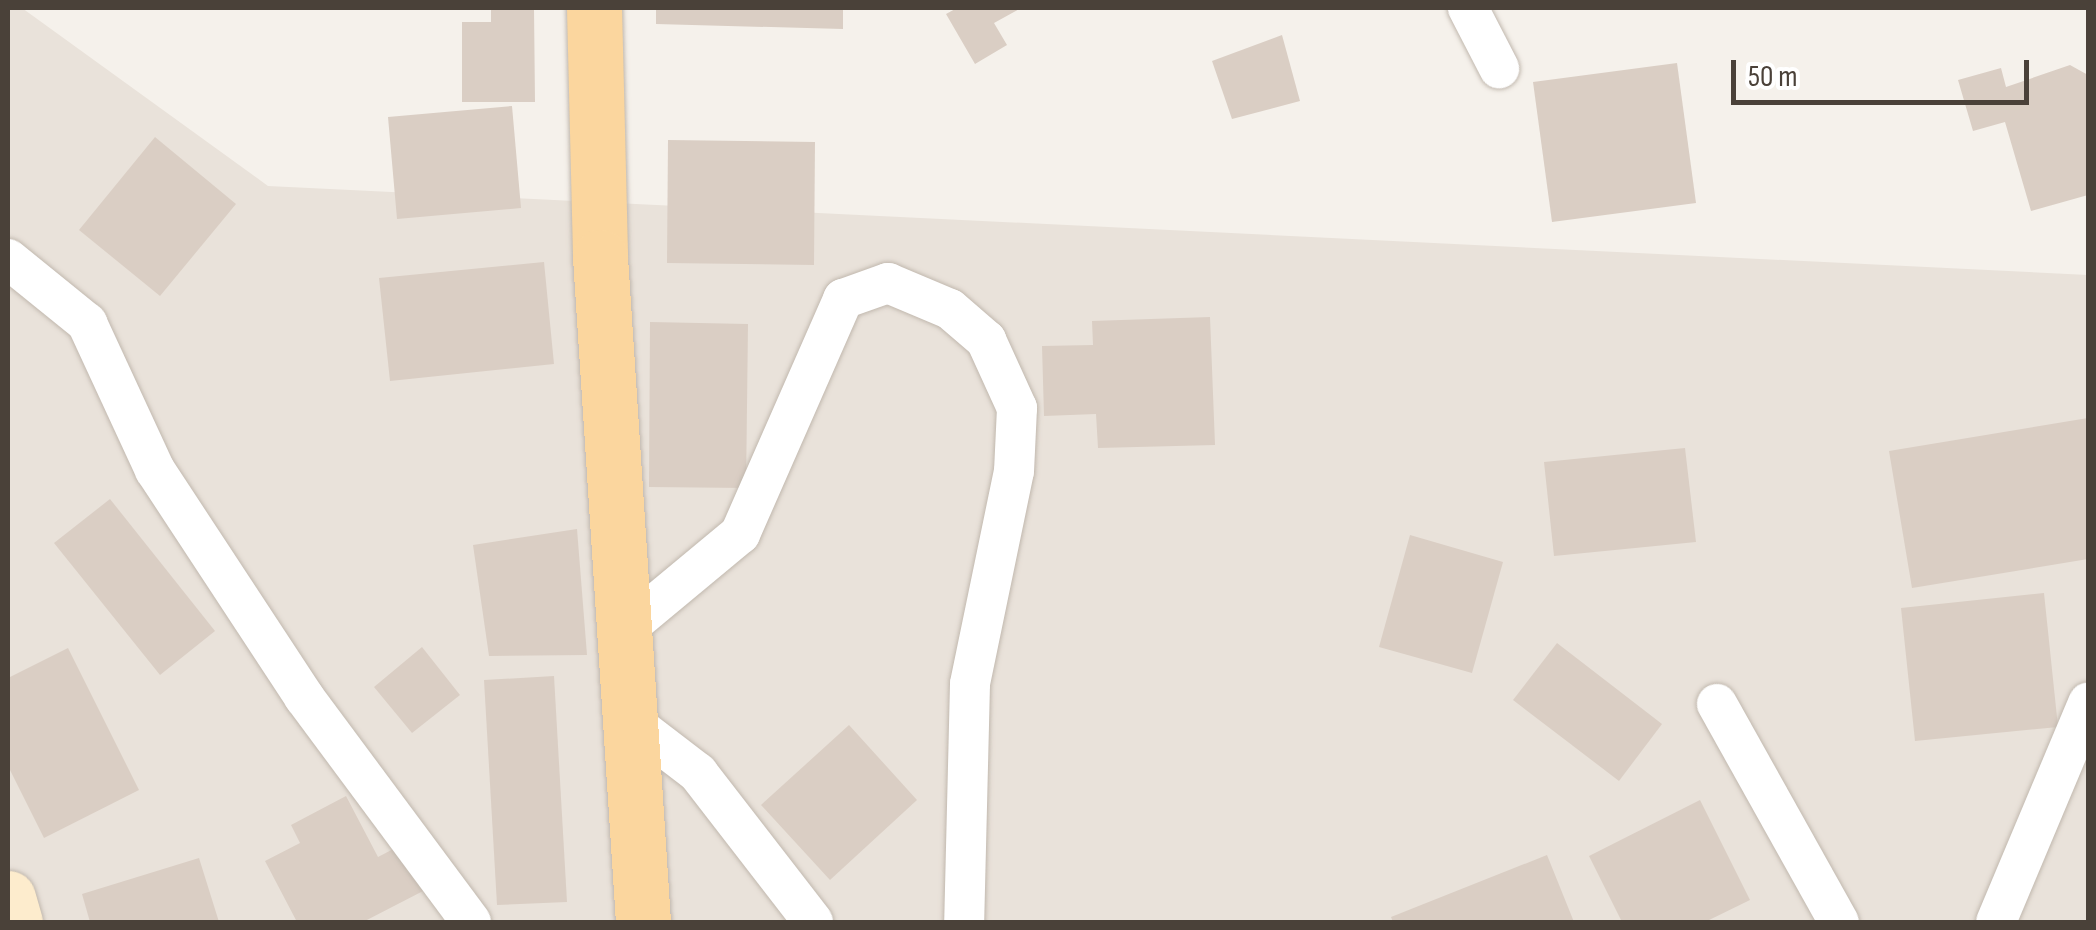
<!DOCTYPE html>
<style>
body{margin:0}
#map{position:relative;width:2096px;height:930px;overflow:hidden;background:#f5f1eb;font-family:"Sofia Sans Condensed",sans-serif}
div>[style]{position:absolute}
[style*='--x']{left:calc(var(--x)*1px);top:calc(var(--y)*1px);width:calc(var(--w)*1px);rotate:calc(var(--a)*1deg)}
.residential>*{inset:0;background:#e9e2da}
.building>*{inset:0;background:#dacec4}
.roads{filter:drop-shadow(0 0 2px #c1b8ae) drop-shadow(0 0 2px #c1b8ae)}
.minor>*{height:40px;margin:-20px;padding:0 20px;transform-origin:20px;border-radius:20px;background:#fff}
.secondary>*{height:55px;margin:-27.5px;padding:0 27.5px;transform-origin:27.5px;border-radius:27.5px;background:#fdeccd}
.primary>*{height:55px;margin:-27.5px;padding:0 27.5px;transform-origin:27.5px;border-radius:27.5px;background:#fbd69e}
span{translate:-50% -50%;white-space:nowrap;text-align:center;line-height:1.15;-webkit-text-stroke:8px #fff;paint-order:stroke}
.frame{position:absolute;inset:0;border:10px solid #4a4139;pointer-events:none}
.scale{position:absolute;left:1731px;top:60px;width:298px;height:45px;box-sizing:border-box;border:5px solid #4a4139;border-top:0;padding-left:12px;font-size:30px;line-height:35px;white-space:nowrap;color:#4a4139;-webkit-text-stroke:8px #fff;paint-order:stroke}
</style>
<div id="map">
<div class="residential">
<i style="clip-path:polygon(8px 8px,22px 8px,268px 186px,2088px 275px,2088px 922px,8px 922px)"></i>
</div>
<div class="building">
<i style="clip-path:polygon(491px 8px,534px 8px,535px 102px,462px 102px,462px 22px,491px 22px)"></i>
<i style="clip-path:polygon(656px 8px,843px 8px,843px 29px,656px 24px)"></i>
<i style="clip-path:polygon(957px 8px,1021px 8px,994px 23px,1007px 45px,975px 64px,946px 14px)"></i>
<i style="clip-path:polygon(1282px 35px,1300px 101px,1232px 119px,1212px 61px)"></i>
<i style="clip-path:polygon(1677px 63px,1696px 203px,1552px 222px,1533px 82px)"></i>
<i style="clip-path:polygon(2070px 65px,2088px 75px,2088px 195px,2031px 211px,2005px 122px,1973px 131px,1958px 80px,2001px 68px,2006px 87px)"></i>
<i style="clip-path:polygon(512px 106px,521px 208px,397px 219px,388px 117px)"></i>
<i style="clip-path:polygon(155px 137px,236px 204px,160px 296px,79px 230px)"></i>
<i style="clip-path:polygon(668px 140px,815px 142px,814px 265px,667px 263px)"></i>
<i style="clip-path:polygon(544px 262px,554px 364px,390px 381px,379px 278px)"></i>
<i style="clip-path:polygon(1210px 317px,1215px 445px,1098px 448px,1096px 414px,1044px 416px,1042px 346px,1093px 345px,1092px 321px)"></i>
<i style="clip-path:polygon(650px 322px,748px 324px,746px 488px,649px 487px)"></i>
<i style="clip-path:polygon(2088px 418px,2088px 559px,1912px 588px,1889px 451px)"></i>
<i style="clip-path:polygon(1685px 448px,1696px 542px,1554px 556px,1544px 462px)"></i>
<i style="clip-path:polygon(110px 499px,215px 631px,160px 675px,54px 543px)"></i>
<i style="clip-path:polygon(577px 529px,587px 655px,489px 656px,473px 545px)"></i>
<i style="clip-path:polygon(1410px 535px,1503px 562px,1472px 673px,1379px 647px)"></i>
<i style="clip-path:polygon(2044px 593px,2058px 727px,1915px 741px,1901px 608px)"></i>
<i style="clip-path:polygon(1557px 643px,1662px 724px,1619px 781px,1513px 700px)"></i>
<i style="clip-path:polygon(422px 647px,460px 695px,412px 733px,374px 687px)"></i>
<i style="clip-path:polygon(68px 648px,139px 790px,44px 838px,8px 766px,8px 678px)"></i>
<i style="clip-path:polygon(554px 676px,567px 902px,497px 905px,484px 680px)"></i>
<i style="clip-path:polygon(849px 725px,917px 800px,830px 880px,761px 805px)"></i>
<i style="clip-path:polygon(346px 796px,378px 857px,403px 844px,427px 889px,363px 922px,297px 922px,265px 861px,300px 843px,291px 825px)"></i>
<i style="clip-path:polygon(1700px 800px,1750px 900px,1705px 922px,1622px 922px,1589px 856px)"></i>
<i style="clip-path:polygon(1547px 855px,1574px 922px,1393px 922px,1391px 917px)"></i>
<i style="clip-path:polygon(199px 858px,219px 922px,90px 922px,82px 894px)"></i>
</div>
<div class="roads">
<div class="minor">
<i style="--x:1468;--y:8;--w:68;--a:62.7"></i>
<i style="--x:8;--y:259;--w:102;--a:39"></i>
<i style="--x:87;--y:323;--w:162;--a:65.2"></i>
<i style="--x:155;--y:470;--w:272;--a:56.7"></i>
<i style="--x:304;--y:697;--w:280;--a:53.4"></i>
<i style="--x:623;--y:631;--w:152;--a:-39.7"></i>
<i style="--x:740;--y:534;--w:257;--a:-66.3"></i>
<i style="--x:843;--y:299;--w:48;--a:-19.6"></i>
<i style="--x:888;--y:283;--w:67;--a:22.8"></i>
<i style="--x:950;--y:309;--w:48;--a:40.7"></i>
<i style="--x:986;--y:340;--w:75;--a:65.5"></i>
<i style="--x:1017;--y:408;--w:63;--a:92.7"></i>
<i style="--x:1014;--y:471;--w:217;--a:101.7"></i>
<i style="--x:970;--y:684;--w:238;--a:91.4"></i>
<i style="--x:1717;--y:704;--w:250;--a:60.8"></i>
<i style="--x:629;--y:720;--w:87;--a:37.5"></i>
<i style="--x:698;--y:773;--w:188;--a:52.3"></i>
<i style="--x:1996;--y:922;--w:238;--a:-67.2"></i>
</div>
<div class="secondary">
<i style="--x:8;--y:898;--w:25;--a:74"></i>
</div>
<div class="primary">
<i style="--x:594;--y:8;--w:249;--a:88.6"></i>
<i style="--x:600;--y:257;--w:666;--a:86.3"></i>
</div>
</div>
<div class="frame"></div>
<div class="scale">50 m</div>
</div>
